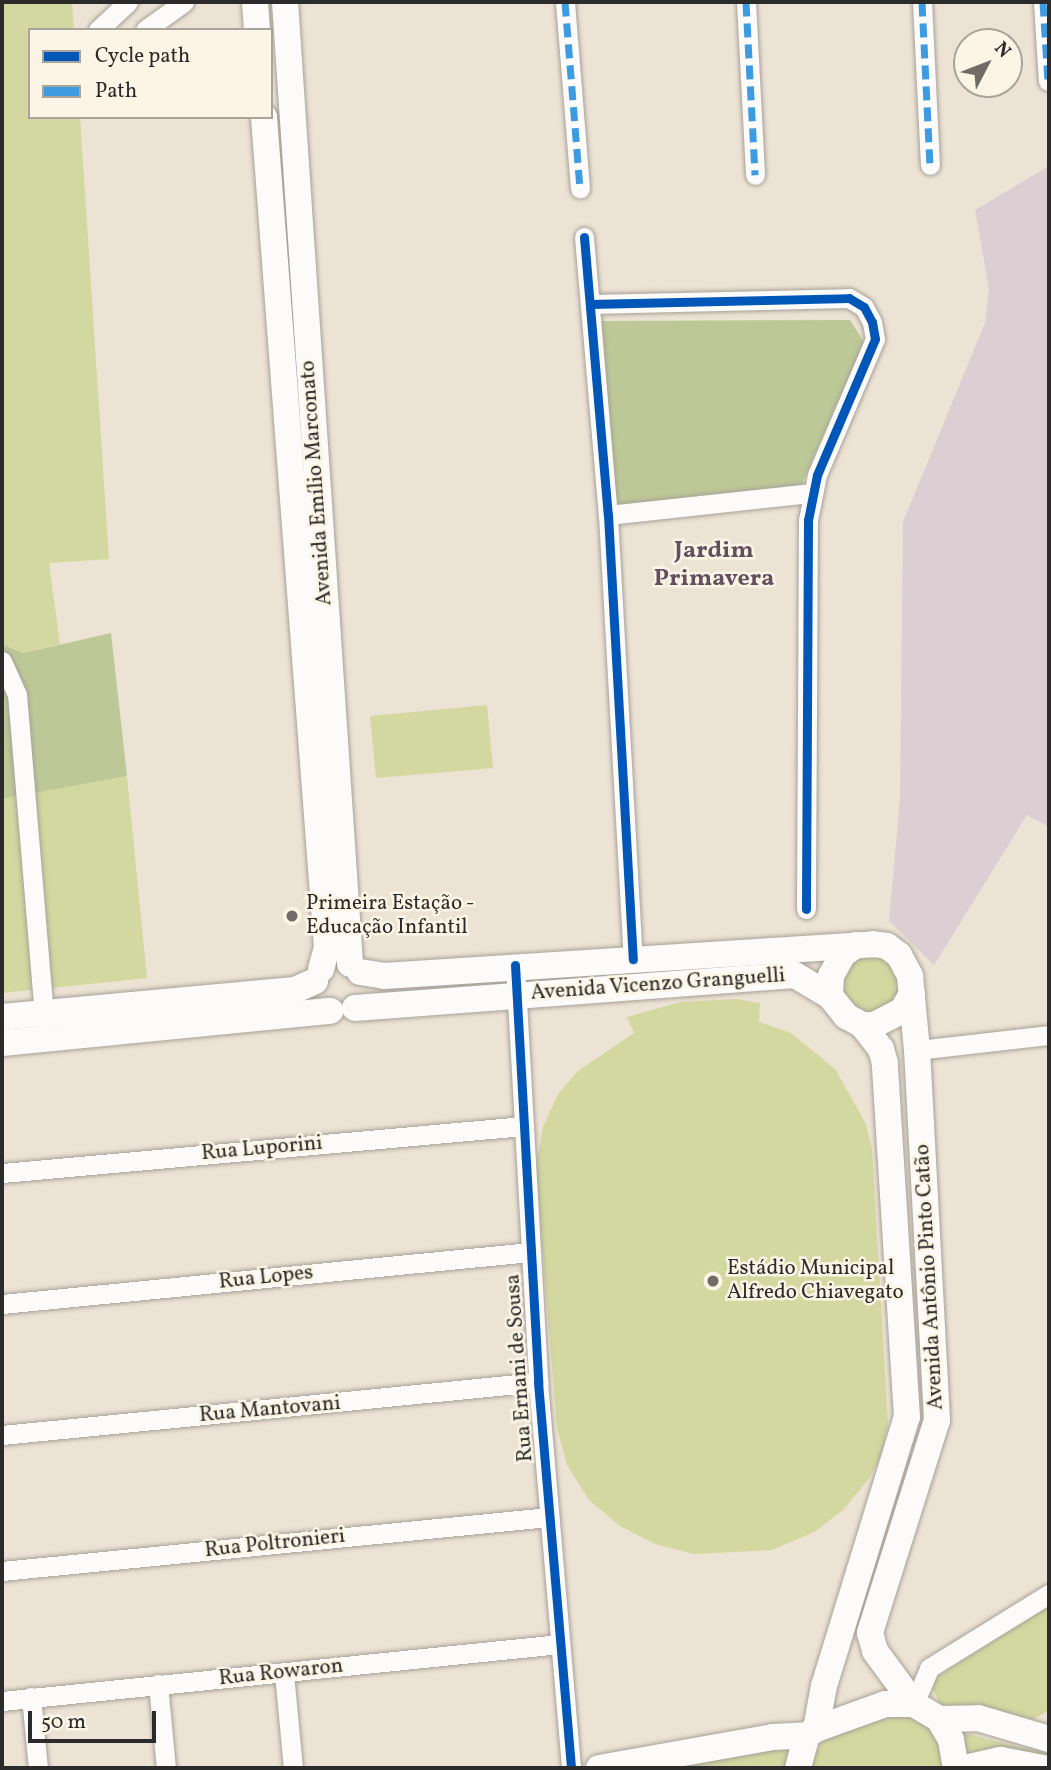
<!DOCTYPE html>
<meta charset="utf-8">
<style>
body{margin:0}
#map{position:relative;width:1051px;height:1770px;overflow:hidden;background:#ede3d5;font-family:Vollkorn,serif}
div>[style]{position:absolute}
[style*='--x']{left:calc(var(--x)*1px);top:calc(var(--y)*1px);width:calc(var(--w)*1px);rotate:calc(var(--a)*1deg)}
.industrial>*{inset:0;background:#dcced2}
.green>*{inset:0;background:#d2d89f}
.round{border-radius:50%}
.forest>*{inset:0;background:#bdc897}
.roads{filter:drop-shadow(0 0 2px #a7a199) drop-shadow(0 0 2px #a7a199)}
.street>*{height:19px;margin:-9.5px;padding:0 9.5px;transform-origin:9.5px;border-radius:9.5px;background:#fcfbf9}
.secondary>*{height:26px;margin:-13px;padding:0 13px;transform-origin:13px;border-radius:13px;background:#fcfbf9}
.quiet>*{height:7px;margin-top:-3.5px;transform-origin:0;background:repeating-linear-gradient(90deg,#3d9ce1 0 14px,transparent 0 21px)}
.cycleway>*{height:9px;margin:-4.5px;padding:0 4.5px;transform-origin:4.5px;border-radius:4.5px;background:#0057b8}
.dots>*{width:19px;height:19px;translate:-50% -50%;box-sizing:border-box;border:4px solid #fcf5e5;border-radius:50%}
span{translate:-50% -50%;white-space:nowrap;text-align:center;line-height:1.15;-webkit-text-stroke:5px #fcf5e5;paint-order:stroke}
.street-label{font-size:21px;color:#2b2b2b}
.poi-label{font-size:21px;color:#2b2b2b}
.left{translate:0 -50%;text-align:left}
.quarter-label{font-size:24px;color:#634f60;font-weight:700}
.frame{position:absolute;inset:0;border:4px solid #2b2b2b;pointer-events:none}
.legend{position:absolute;left:28px;top:28px;width:245px;height:91px;box-sizing:border-box;background:#fcf5e5;border:2px solid #a8a49b;margin:0;padding:9px 12px;list-style:none;font-size:21px;color:#2b2b2b}
.legend li{display:flex;align-items:center;gap:14px;height:35px}
.legend b{width:35px;border:2px solid #a8a49b}
.north{position:absolute;left:953px;top:28px;width:70px;height:70px;box-sizing:border-box;background:#fcf5e5;border:2px solid #a8a49b;border-radius:50%;rotate:48deg;font-size:19px;font-weight:700;line-height:28px;text-align:center;color:#2b2b2b}
.north::after{content:'';display:block;margin:auto;width:24px;height:32px;background:#6f6b66;clip-path:polygon(50% 0,100% 100%,50% 72%,0 100%)}
.scale{position:absolute;left:28px;top:1711px;width:128px;height:32px;box-sizing:border-box;border:4px solid #2b2b2b;border-top:0;padding-left:9px;font-size:21px;line-height:24px;white-space:nowrap;color:#2b2b2b;-webkit-text-stroke:5px #fcf5e5;paint-order:stroke}
</style>
<div id="map">
<div class="industrial">
<i style="clip-path:polygon(1049px 166px,1049px 827px,1027px 815px,934px 965px,889px 921px,900px 798px,903px 522px,985px 323px,989px 289px,975px 210px)"></i>
</div>
<div class="green">
<i style="clip-path:polygon(2px 2px,72px 2px,74px 30px,30px 30px,30px 117px,80px 117px,109px 559px,49px 563px,60px 644px,23px 653px,2px 644px)"></i>
<i style="clip-path:polygon(487px 705px,493px 768px,376px 778px,370px 716px)"></i>
<i style="clip-path:polygon(127px 776px,147px 978px,2px 993px,2px 799px)"></i>
<i class="round" style="left:842px;top:955px;width:58px;height:58px"></i>
<i style="clip-path:polygon(737px 999px,760px 1003px,759px 1022px,791px 1033px,835px 1069px,865px 1122px,872px 1149px,888px 1424px,882px 1454px,868px 1480px,843px 1510px,814px 1532px,772px 1550px,694px 1554px,655px 1544px,620px 1526px,589px 1500px,567px 1465px,557px 1428px,536px 1167px,543px 1127px,558px 1094px,578px 1071px,634px 1033px,627px 1017px,681px 1002px)"></i>
<i style="clip-path:polygon(1049px 1605px,1049px 1710px,1029px 1722px,940px 1704px,929px 1682px)"></i>
<i style="clip-path:polygon(896px 1713px,916px 1713px,943px 1736px,945px 1768px,808px 1768px,821px 1743px,839px 1731px)"></i>
<i style="clip-path:polygon(960px 1732px,1049px 1755px,1049px 1761px,998px 1747px,963px 1759px)"></i>
<i style="clip-path:polygon(787px 1747px,792px 1768px,632px 1768px)"></i>
</div>
<div class="forest">
<i style="clip-path:polygon(850px 320px,864px 342px,800px 488px,614px 507px,600px 321px)"></i>
<i style="clip-path:polygon(111px 633px,127px 776px,2px 799px,2px 644px,23px 653px)"></i>
</div>
<div class="roads">
<div class="street">
<i style="--x:565;--y:2;--w:187;--a:85.4"></i>
<i style="--x:746;--y:2;--w:173;--a:87"></i>
<i style="--x:922;--y:2;--w:163;--a:87.2"></i>
<i style="--x:1043;--y:2;--w:79;--a:86.4"></i>
<i style="--x:98;--y:30;--w:41;--a:-43"></i>
<i style="--x:145;--y:30;--w:48;--a:-35.7"></i>
<i style="--x:584;--y:237;--w:279;--a:85.1"></i>
<i style="--x:608;--y:515;--w:445;--a:86.8"></i>
<i style="--x:590;--y:304;--w:259;--a:-1.3"></i>
<i style="--x:849;--y:298;--w:17;--a:31"></i>
<i style="--x:864;--y:307;--w:17;--a:62"></i>
<i style="--x:872;--y:322;--w:17;--a:80"></i>
<i style="--x:875;--y:339;--w:148;--a:113.1"></i>
<i style="--x:817;--y:475;--w:46;--a:101.3"></i>
<i style="--x:808;--y:520;--w:389;--a:90.3"></i>
<i style="--x:608;--y:515;--w:205;--a:-6.2"></i>
<i style="--x:2;--y:661;--w:36;--a:66"></i>
<i style="--x:17;--y:694;--w:320;--a:85.2"></i>
<i style="--x:515;--y:965;--w:418;--a:86.8"></i>
<i style="--x:538;--y:1382;--w:387;--a:85.1"></i>
<i style="--x:917;--y:1050;--w:133;--a:-6.5"></i>
<i style="--x:2;--y:1173;--w:523;--a:-5.15"></i>
<i style="--x:2;--y:1304;--w:531;--a:-5.62"></i>
<i style="--x:2;--y:1435;--w:539;--a:-5.65"></i>
<i style="--x:2;--y:1571;--w:550;--a:-5.64"></i>
<i style="--x:284;--y:1673;--w:95;--a:84.6"></i>
<i style="--x:158;--y:1684;--w:84;--a:84.6"></i>
<i style="--x:31;--y:1697;--w:71;--a:84.4"></i>
<i style="--x:2;--y:1701;--w:561;--a:-5.83"></i>
<i style="--x:914;--y:1704;--w:39;--a:-67"></i>
<i style="--x:929;--y:1668;--w:141;--a:-31.7"></i>
</div>
<div class="secondary">
<i style="--x:255;--y:2;--w:28;--a:86"></i>
<i style="--x:285;--y:2;--w:964;--a:86.13"></i>
<i style="--x:264;--y:117;--w:832;--a:85.66"></i>
<i style="--x:327;--y:947;--w:23;--a:105"></i>
<i style="--x:856;--y:945;--w:16;--a:145"></i>
<i style="--x:843;--y:954;--w:25;--a:119"></i>
<i style="--x:831;--y:976;--w:20;--a:93"></i>
<i style="--x:830;--y:996;--w:26;--a:51"></i>
<i style="--x:846;--y:1016;--w:18;--a:29"></i>
<i style="--x:862;--y:1025;--w:12;--a:0"></i>
<i style="--x:874;--y:1025;--w:31;--a:-27"></i>
<i style="--x:902;--y:1011;--w:20;--a:-60"></i>
<i style="--x:360;--y:972;--w:24;--a:9"></i>
<i style="--x:384;--y:976;--w:490;--a:-3.7"></i>
<i style="--x:873;--y:944;--w:14;--a:8"></i>
<i style="--x:887;--y:946;--w:15;--a:37"></i>
<i style="--x:899;--y:955;--w:24;--a:62"></i>
<i style="--x:910;--y:976;--w:74;--a:84.6"></i>
<i style="--x:917;--y:1050;--w:371;--a:86.9"></i>
<i style="--x:937;--y:1420;--w:223;--a:107.5"></i>
<i style="--x:870;--y:1633;--w:19;--a:74"></i>
<i style="--x:875;--y:1651;--w:66;--a:53.7"></i>
<i style="--x:355;--y:1008;--w:441;--a:-4.3"></i>
<i style="--x:795;--y:975;--w:41;--a:31"></i>
<i style="--x:2;--y:1017;--w:294;--a:-5.3"></i>
<i style="--x:295;--y:990;--w:22;--a:-24"></i>
<i style="--x:2;--y:1043;--w:330;--a:-5.6"></i>
<i style="--x:939;--y:1719;--w:39;--a:-1"></i>
<i style="--x:978;--y:1718;--w:74;--a:16.5"></i>
<i style="--x:816;--y:1729;--w:44;--a:-79.5"></i>
<i style="--x:824;--y:1686;--w:282;--a:-72.9"></i>
<i style="--x:907;--y:1417;--w:355;--a:-93.6"></i>
<i style="--x:885;--y:1063;--w:15;--a:-106"></i>
<i style="--x:881;--y:1049;--w:31;--a:-128"></i>
<i style="--x:599;--y:1768;--w:177;--a:-10.1"></i>
<i style="--x:773;--y:1737;--w:34;--a:-3"></i>
<i style="--x:798;--y:1768;--w:34;--a:-75"></i>
<i style="--x:807;--y:1735;--w:11;--a:-34"></i>
<i style="--x:816;--y:1729;--w:73;--a:-19.9"></i>
<i style="--x:885;--y:1704;--w:29;--a:0"></i>
<i style="--x:914;--y:1704;--w:29;--a:31"></i>
<i style="--x:939;--y:1719;--w:24;--a:60"></i>
<i style="--x:951;--y:1740;--w:28;--a:80"></i>
<i style="--x:965;--y:1768;--w:37;--a:-13"></i>
<i style="--x:1001;--y:1760;--w:43;--a:10.8"></i>
</div>
</div>
<div class="quiet">
<i style="--x:565;--y:2;--w:187;--a:85.4"></i>
<i style="--x:746;--y:2;--w:173;--a:87"></i>
<i style="--x:922;--y:2;--w:163;--a:87.2"></i>
<i style="--x:1043;--y:2;--w:79;--a:86.4"></i>
</div>
<div class="cycleway">
<i style="--x:584;--y:237;--w:279;--a:85.1"></i>
<i style="--x:608;--y:515;--w:445;--a:86.8"></i>
<i style="--x:590;--y:304;--w:259;--a:-1.3"></i>
<i style="--x:849;--y:298;--w:17;--a:31"></i>
<i style="--x:864;--y:307;--w:17;--a:62"></i>
<i style="--x:872;--y:322;--w:17;--a:80"></i>
<i style="--x:875;--y:339;--w:148;--a:113.1"></i>
<i style="--x:817;--y:475;--w:46;--a:101.3"></i>
<i style="--x:808;--y:520;--w:389;--a:90.3"></i>
<i style="--x:515;--y:965;--w:418;--a:86.8"></i>
<i style="--x:538;--y:1382;--w:387;--a:85.1"></i>
</div>
<div class="dots">
<i style="left:292px;top:916px;background:#6f6b66"></i>
<i style="left:713px;top:1281px;background:#6f6b66"></i>
</div>
<div class="street-label">
<span style="left:317px;top:483px;rotate:-94deg">Avenida Emílio Marconato</span>
<span style="left:658px;top:985px;rotate:-4deg">Avenida Vicenzo Granguelli</span>
<span style="left:262px;top:1149px;rotate:-5deg">Rua Luporini</span>
<span style="left:930px;top:1277px;rotate:-93deg">Avenida Antônio Pinto Catão</span>
<span style="left:266px;top:1278px;rotate:-6deg">Rua Lopes</span>
<span style="left:520px;top:1368px;rotate:-94deg">Rua Ernani de Sousa</span>
<span style="left:270px;top:1410px;rotate:-5deg">Rua Mantovani</span>
<span style="left:275px;top:1544px;rotate:-6deg">Rua Poltronieri</span>
<span style="left:281px;top:1673px;rotate:-6deg">Rua Rowaron</span>
</div>
<div class="poi-label">
<span class="left" style="left:306px;top:916px">Primeira Estação -<br>Educação Infantil</span>
<span class="left" style="left:727px;top:1281px">Estádio Municipal<br>Alfredo Chiavegato</span>
</div>
<div class="quarter-label">
<span style="left:714px;top:566px">Jardim<br>Primavera</span>
</div>
<div class="frame"></div>
<ul class="legend">
<li><b style="height:9px;background:#0057b8"></b>Cycle path</li>
<li><b style="height:9px;background:#3d9ce1"></b>Path</li>
</ul>
<div class="north">N</div>
<div class="scale">50 m</div>
</div>
